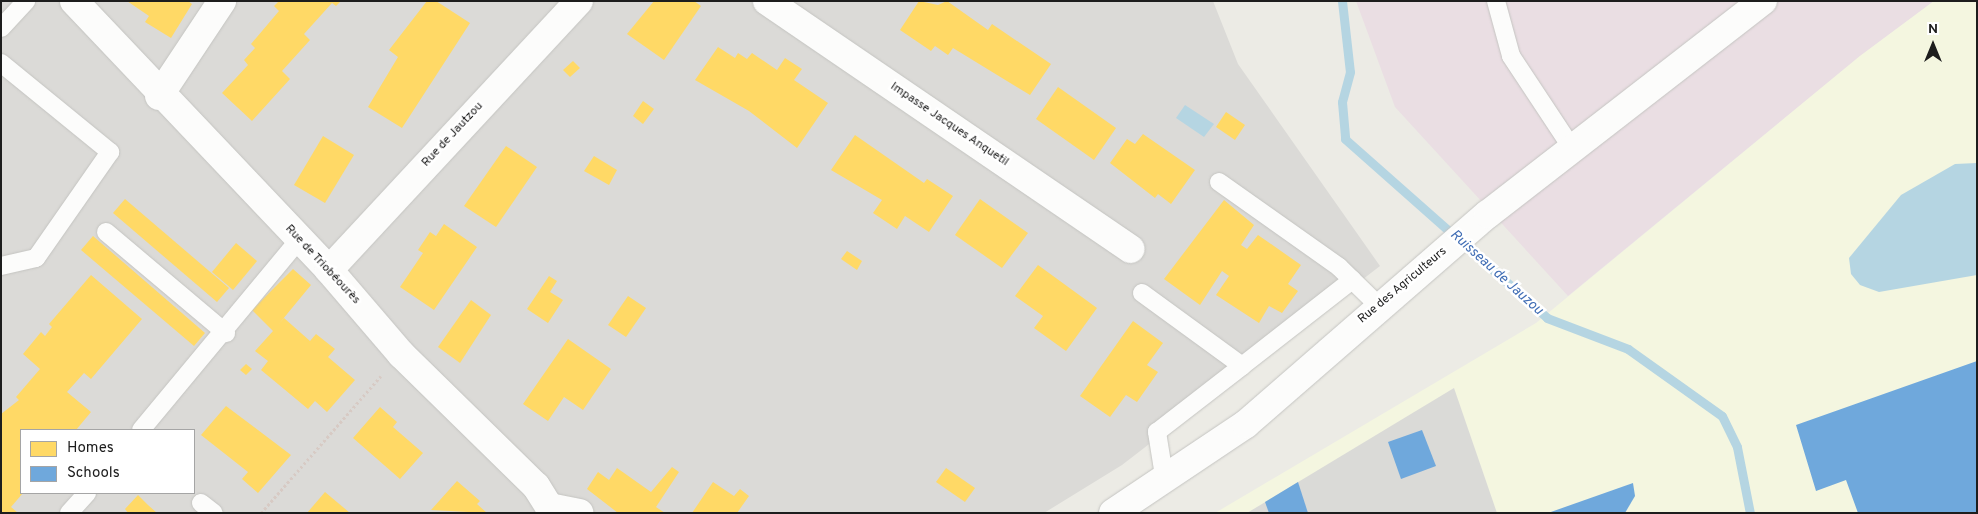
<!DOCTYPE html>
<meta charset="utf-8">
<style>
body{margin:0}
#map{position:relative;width:1978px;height:514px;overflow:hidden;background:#ecebe5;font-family:Overpass,sans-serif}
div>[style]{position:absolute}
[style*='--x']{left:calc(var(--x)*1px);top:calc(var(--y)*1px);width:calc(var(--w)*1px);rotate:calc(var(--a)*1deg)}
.residential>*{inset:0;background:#dbdad7}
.industrial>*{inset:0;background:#eadee3}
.education>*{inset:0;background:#f4f6e0}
.parking>*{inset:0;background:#dadad7}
.water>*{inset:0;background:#b5d5e2}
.homes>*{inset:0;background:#ffd966}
.schools>*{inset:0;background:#6fa8dc}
.stream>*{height:9px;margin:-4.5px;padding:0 4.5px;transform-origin:4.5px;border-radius:4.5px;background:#b5d5e2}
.path>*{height:3px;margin-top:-1.5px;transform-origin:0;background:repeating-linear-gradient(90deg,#d7cac4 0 2.5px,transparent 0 5px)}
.roads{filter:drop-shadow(0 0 1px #c4c4c1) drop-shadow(0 0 1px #c4c4c1)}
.service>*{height:18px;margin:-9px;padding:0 9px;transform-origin:9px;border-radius:9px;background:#fcfcfb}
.minor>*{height:28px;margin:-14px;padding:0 14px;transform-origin:14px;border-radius:14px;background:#fcfcfb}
.tertiary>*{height:28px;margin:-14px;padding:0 14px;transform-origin:14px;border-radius:14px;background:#fcfcfb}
span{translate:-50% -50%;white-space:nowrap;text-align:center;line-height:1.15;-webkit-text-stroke:5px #fff;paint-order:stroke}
.street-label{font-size:12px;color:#1d1d1d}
.water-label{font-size:14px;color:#416eb5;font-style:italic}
.frame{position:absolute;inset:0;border:2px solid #1d1d1d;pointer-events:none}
.legend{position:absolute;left:20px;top:429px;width:175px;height:65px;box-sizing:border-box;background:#fff;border:1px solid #a5a5a5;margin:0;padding:6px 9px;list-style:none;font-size:15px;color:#1d1d1d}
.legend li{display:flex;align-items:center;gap:10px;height:25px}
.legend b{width:25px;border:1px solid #a5a5a5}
.north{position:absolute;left:1908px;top:20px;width:50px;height:50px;-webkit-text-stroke:4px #fff;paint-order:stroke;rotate:0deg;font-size:14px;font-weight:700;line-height:20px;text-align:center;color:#1d1d1d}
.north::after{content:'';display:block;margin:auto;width:18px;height:22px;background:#1d1d1d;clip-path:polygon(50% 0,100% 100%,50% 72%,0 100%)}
</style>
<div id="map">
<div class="residential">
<i style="clip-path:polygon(evenodd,1px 1px,1213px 1px,1238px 64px,1380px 266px,1122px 465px,1044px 513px,1px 513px,1px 1px,21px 430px,194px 430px,194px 493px,21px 493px,21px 430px)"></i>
</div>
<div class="industrial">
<i style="clip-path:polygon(1356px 1px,1934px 1px,1860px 56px,1568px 296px,1395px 107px)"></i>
</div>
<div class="education">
<i style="clip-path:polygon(1934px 1px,1977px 1px,1977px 513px,1215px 513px,1536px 323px,1860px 56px)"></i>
</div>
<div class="parking">
<i style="clip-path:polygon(1454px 388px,1497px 513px,1247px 513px)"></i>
</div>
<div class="water">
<i style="clip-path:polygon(1185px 105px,1214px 124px,1204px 137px,1176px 118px)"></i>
<i style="clip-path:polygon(1977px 163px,1977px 275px,1879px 292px,1860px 285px,1851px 274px,1849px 258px,1901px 195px,1955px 164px)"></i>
</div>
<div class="homes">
<i style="clip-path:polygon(127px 1px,188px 1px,192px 4px,171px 38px,145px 22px,149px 16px)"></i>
<i style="clip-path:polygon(279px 1px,341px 1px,336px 6px,332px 3px,304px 34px,310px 40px,282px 71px,290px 79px,252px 121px,222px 93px,248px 65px,244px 60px,255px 48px,251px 44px,279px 11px,274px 6px)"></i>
<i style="clip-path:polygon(427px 1px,436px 1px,470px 23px,402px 128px,368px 107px,398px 57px,389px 50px)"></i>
<i style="clip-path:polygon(654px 1px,694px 1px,701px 6px,664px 60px,627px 34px)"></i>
<i style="clip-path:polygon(919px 1px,938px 5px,947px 1px,988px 30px,992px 24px,1051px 64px,1030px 95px,953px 48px,948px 55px,935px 46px,931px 51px,900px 30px)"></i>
<i style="clip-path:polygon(718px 47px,735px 58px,738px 53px,747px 59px,752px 53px,777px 70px,785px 58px,802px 69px,794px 80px,828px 103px,797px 148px,749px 111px,695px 80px)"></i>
<i style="clip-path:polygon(573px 61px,580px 68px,570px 77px,563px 70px)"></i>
<i style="clip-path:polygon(1058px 87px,1116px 128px,1094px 160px,1036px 119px)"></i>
<i style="clip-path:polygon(643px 101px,654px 109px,643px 124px,633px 116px)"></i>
<i style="clip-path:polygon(1226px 112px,1245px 125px,1235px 140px,1216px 127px)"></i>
<i style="clip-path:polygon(1143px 134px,1195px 170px,1171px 204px,1158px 194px,1155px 198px,1110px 163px,1127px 139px,1135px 144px)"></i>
<i style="clip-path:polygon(855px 135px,924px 183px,927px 179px,953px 196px,929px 232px,905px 216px,897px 229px,873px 213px,882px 200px,831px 170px)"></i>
<i style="clip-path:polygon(323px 136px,354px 155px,325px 203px,294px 185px)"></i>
<i style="clip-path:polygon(506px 146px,537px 167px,496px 227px,464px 206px)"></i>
<i style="clip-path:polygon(594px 156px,617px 170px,609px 185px,584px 171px)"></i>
<i style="clip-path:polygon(125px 199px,229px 288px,217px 302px,113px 213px)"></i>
<i style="clip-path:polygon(980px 199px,1028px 233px,1002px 268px,955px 235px)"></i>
<i style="clip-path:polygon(1224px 200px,1254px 225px,1241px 245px,1247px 249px,1258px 235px,1301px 265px,1288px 284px,1298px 291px,1282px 313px,1269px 306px,1259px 323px,1216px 295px,1229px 276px,1222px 271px,1200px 305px,1164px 279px)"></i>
<i style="clip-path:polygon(444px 224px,477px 247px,434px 310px,400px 287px,423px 253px,418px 250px,430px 232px,436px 236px)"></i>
<i style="clip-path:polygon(93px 236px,205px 333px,194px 346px,81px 250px)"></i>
<i style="clip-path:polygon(236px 243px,257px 261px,233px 290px,212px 272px)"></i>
<i style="clip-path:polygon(847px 251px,862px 261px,857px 270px,841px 259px)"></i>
<i style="clip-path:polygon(1038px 265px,1097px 308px,1066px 351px,1034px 328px,1043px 316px,1015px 296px)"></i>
<i style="clip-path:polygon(293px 269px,311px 285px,278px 325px,284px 318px,310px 341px,316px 334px,335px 349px,328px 357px,355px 380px,327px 412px,315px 401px,308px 409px,284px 389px,261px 370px,268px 361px,255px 351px,273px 331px,252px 310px)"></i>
<i style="clip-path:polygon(91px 275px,142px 319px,91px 379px,84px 373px,67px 392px,91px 412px,76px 430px,21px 430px,23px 493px,11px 507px,18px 513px,1px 513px,1px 414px,19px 400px,16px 397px,40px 369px,23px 354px,41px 332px,45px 336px,52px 327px,49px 324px)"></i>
<i style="clip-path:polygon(549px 276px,557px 281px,550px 292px,563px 300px,548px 323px,527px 309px)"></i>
<i style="clip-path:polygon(628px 296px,646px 308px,626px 337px,608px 325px)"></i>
<i style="clip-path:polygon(471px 300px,491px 315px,460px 363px,438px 347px)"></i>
<i style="clip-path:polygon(1133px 321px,1163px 343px,1147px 365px,1158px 372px,1137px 402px,1126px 395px,1110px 417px,1080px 396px)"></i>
<i style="clip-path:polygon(568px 339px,611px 369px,583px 410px,564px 397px,548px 421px,523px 404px)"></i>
<i style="clip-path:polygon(246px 364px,252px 369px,246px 375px,240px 370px)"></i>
<i style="clip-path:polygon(226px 406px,291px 455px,258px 493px,242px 479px,248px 472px,201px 435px)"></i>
<i style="clip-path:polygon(380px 407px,397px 422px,393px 427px,423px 453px,400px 479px,353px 438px)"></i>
<i style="clip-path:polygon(672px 467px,679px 472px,656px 507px,665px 513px,618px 513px,587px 489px,598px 472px,609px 480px,617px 468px,651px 492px)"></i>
<i style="clip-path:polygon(946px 468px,975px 488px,965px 502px,936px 482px)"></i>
<i style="clip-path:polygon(457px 481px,480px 501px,477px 504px,487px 513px,431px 510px)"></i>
<i style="clip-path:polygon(713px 482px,734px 496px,740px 489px,749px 496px,737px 513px,692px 513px)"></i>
<i style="clip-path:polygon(325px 492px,350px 513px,307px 513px)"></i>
<i style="clip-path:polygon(138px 495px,148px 505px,157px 513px,128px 513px,125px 509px)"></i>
</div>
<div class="schools">
<i style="clip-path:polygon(1977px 361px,1977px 513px,1858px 513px,1846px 480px,1816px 491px,1796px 425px)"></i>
<i style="clip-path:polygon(1422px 430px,1436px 466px,1401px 479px,1388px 442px)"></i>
<i style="clip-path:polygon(1298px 482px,1308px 513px,1269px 513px,1265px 502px)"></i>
<i style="clip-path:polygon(1633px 483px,1635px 496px,1625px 513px,1548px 513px)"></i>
</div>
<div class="stream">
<i style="--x:1342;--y:1;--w:71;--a:83.6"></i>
<i style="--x:1350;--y:72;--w:31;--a:105"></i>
<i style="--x:1342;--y:102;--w:37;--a:85"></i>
<i style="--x:1345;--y:139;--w:270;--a:41.5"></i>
<i style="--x:1547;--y:318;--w:87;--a:20.9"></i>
<i style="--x:1628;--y:349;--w:115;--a:35.5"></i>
<i style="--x:1722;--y:416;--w:34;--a:64"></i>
<i style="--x:1737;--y:447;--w:67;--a:78.9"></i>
</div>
<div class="path">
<i style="--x:261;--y:513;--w:182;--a:-48.8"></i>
</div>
<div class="roads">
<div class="service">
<i style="--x:1496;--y:1;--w:57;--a:74.7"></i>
<i style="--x:1511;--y:56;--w:110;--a:56.5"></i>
<i style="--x:1;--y:28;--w:37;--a:-47"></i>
<i style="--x:1;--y:63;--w:141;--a:39.2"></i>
<i style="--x:110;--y:152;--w:129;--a:124.9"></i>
<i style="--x:36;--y:258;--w:36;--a:167"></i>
<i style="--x:1219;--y:182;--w:147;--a:35.3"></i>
<i style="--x:1339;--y:267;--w:56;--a:44.3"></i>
<i style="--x:106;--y:232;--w:157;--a:40.1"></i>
<i style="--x:1142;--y:293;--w:124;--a:36.1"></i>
<i style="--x:1242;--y:366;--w:140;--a:-38"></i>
<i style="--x:141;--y:430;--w:247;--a:-50.3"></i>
<i style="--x:1165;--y:482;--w:51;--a:-99.1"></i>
<i style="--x:1157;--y:432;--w:108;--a:-37.8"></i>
<i style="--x:201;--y:503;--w:16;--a:38"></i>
<i style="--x:69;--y:513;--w:27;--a:-48"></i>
</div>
<div class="minor">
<i style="--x:74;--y:1;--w:371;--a:46.5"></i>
<i style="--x:329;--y:270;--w:111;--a:49.4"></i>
<i style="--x:401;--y:354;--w:189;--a:44.4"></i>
<i style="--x:536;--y:486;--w:25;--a:58"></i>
<i style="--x:549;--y:507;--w:31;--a:11"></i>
<i style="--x:767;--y:1;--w:440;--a:34.3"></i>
<i style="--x:159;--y:96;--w:114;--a:-56.4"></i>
<i style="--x:329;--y:270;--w:367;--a:-47.1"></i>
</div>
<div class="tertiary">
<i style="--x:1113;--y:513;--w:160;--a:-33.8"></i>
<i style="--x:1246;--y:424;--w:320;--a:-41"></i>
<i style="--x:1488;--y:214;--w:348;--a:-37.8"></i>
</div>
</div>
<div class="street-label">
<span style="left:949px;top:125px;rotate:34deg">Impasse Jacques Anquetil</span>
<span style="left:453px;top:135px;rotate:-47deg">Rue de Jautzou</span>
<span style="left:322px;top:265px;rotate:47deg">Rue de Triobéourès</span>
<span style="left:1403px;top:286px;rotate:-40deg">Rue des Agriculteurs</span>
</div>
<div class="water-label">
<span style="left:1496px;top:273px;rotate:42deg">Ruisseau de Jauzou</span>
</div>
<div class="frame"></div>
<ul class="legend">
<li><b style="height:14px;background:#ffd966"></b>Homes</li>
<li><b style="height:14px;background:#6fa8dc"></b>Schools</li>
</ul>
<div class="north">N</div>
</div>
